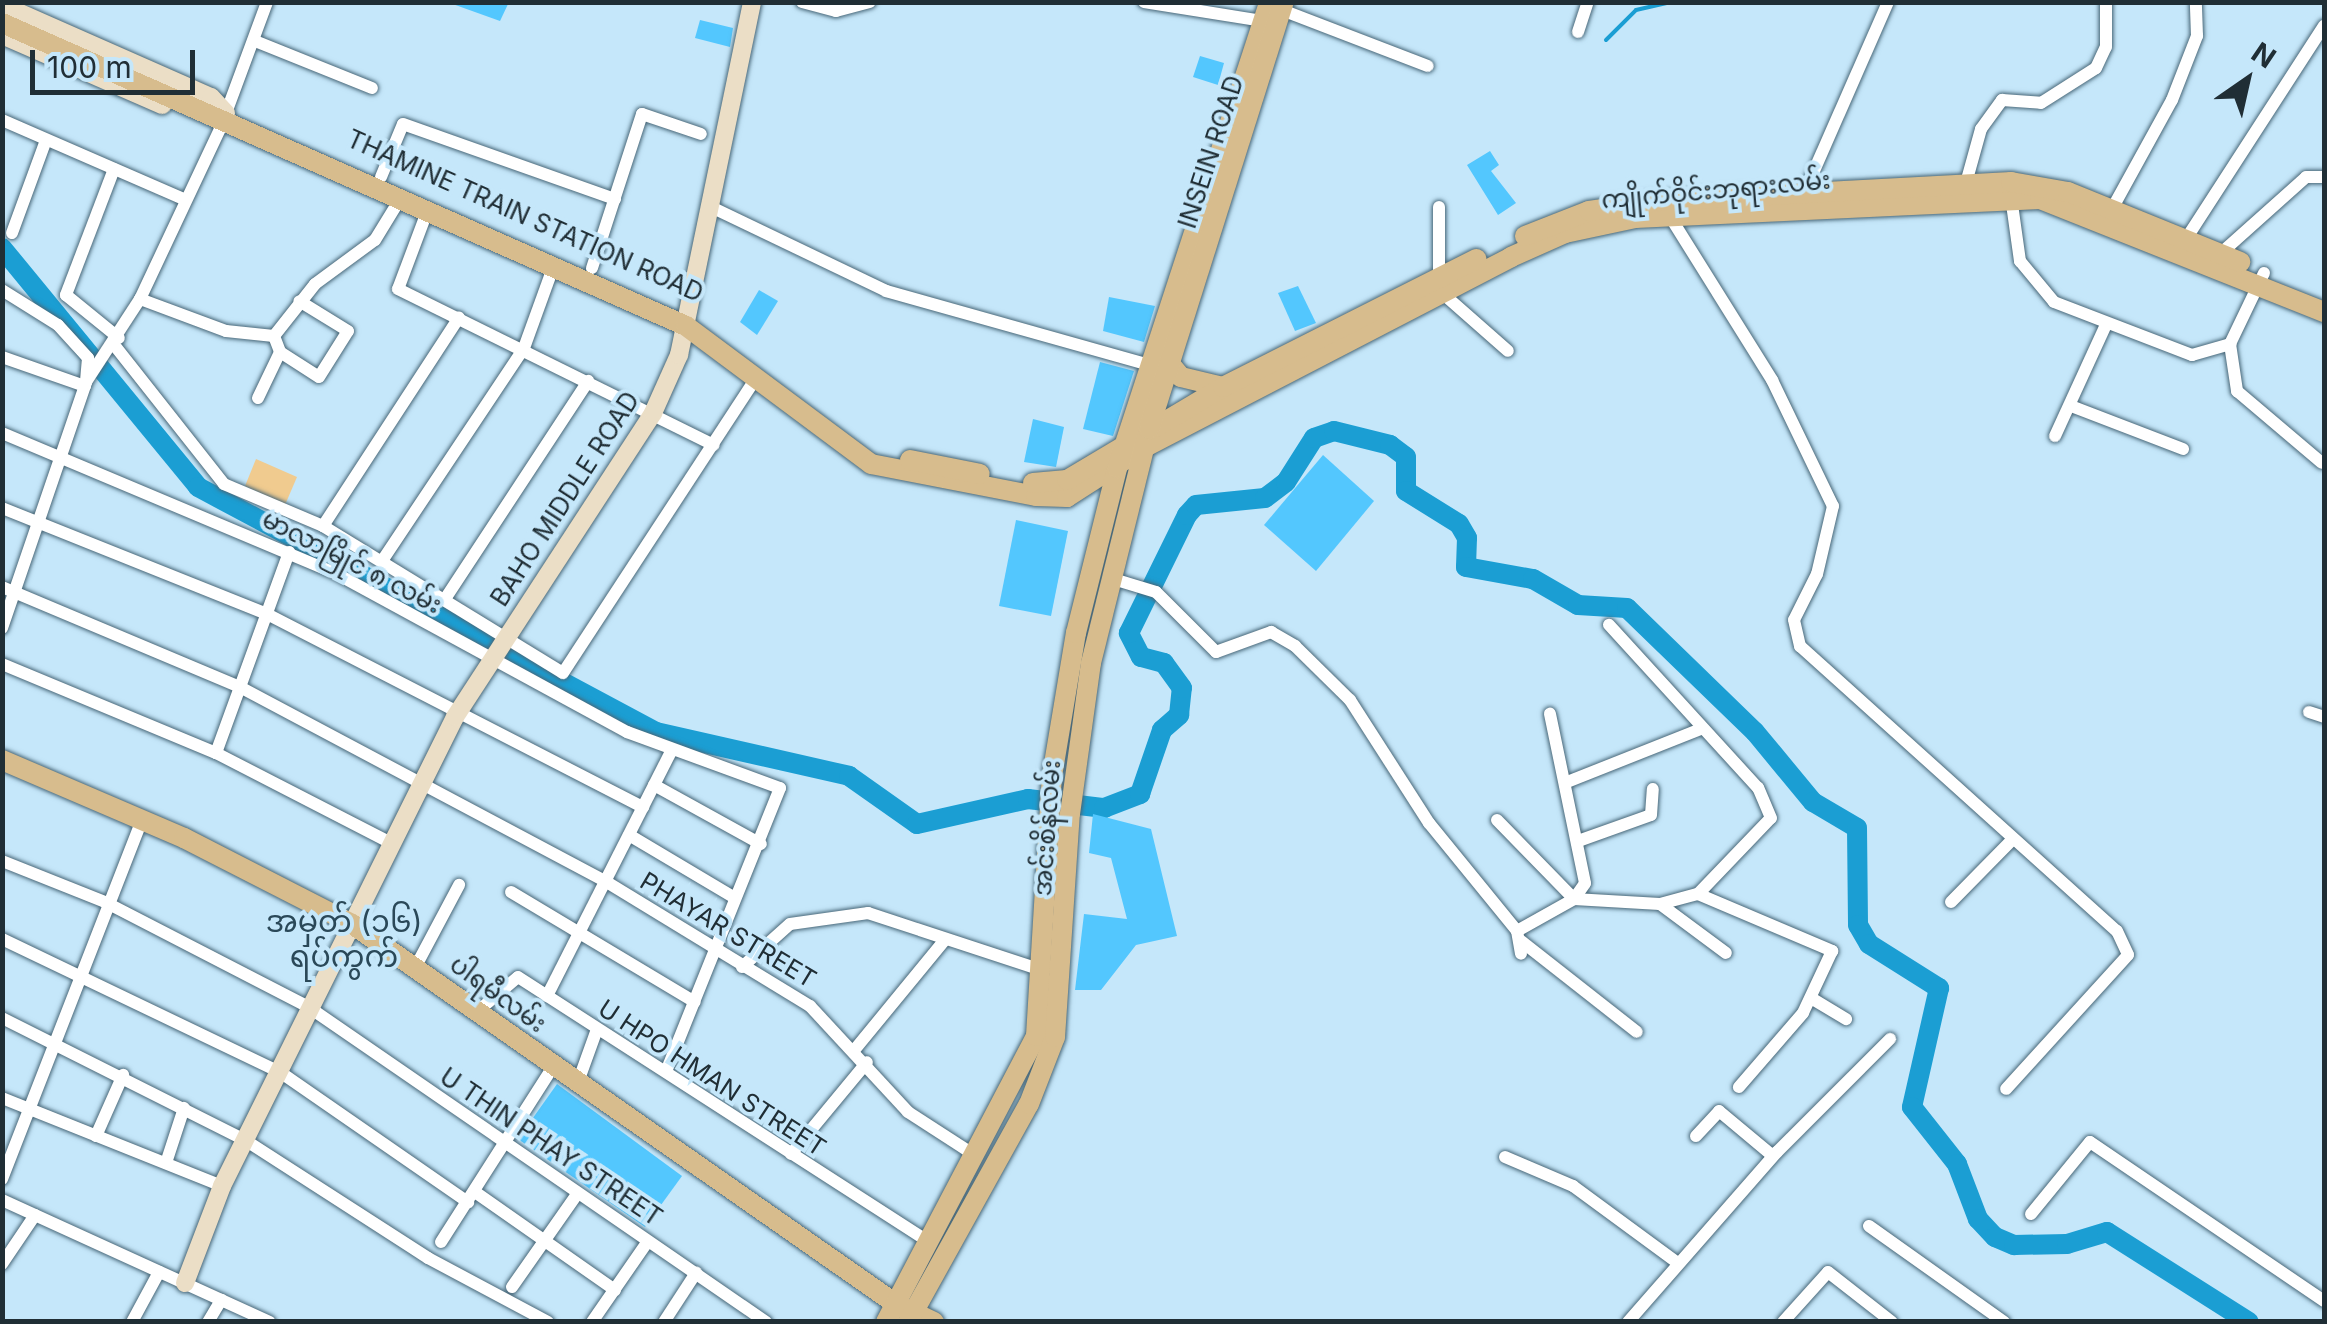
<!DOCTYPE html>
<meta charset="utf-8">
<style>
body{margin:0}
#map{position:relative;width:2327px;height:1324px;overflow:hidden;background:#c5e7fa;font-family:Inter,"Noto Sans Myanmar",sans-serif}
div>[style]{position:absolute}
[style*='--x']{left:calc(var(--x)*1px);top:calc(var(--y)*1px);width:calc(var(--w)*1px);rotate:calc(var(--a)*1deg)}
.green>*{inset:0;background:#f0cb8f}
.stream>*{height:4px;margin:-2px;padding:0 2px;transform-origin:2px;border-radius:2px;background:#1b9ed3}
.river>*{height:20px;margin:-10px;padding:0 10px;transform-origin:10px;border-radius:10px;background:#1b9ed3}
.building>*{inset:0;background:#53c7fe}
.roads{filter:drop-shadow(0 0 2px #486778) drop-shadow(0 0 2px #486778)}
.street>*{height:12px;margin:-6px;padding:0 6px;transform-origin:6px;border-radius:6px;background:#fff}
.secondary>*{height:18px;margin:-9px;padding:0 9px;transform-origin:9px;border-radius:9px;background:#ebdec6}
.primary>*{height:20px;margin:-10px;padding:0 10px;transform-origin:10px;border-radius:10px;background:#d7bc8d}
span{translate:-50% -50%;white-space:nowrap;text-align:center;line-height:1.15;-webkit-text-stroke:8px #c5e7fa;paint-order:stroke}
.street-label{font-size:25px;color:#202e35}
.quarter-label{font-size:30px;color:#2a4858}
.frame{position:absolute;inset:0;border:5px solid #202e35;pointer-events:none}
.north{position:absolute;left:2197px;top:30px;width:100px;height:100px;-webkit-text-stroke:8px #c5e7fa;paint-order:stroke;rotate:34deg;font-size:28px;font-weight:700;line-height:40px;text-align:center;color:#202e35}
.north::after{content:'';display:block;margin:auto;width:35px;height:45px;background:#202e35;clip-path:polygon(50% 0,100% 100%,50% 72%,0 100%)}
.scale{position:absolute;left:30px;top:50px;width:165px;height:45px;box-sizing:border-box;border:5px solid #202e35;border-top:0;padding-left:12px;font-size:30px;line-height:35px;white-space:nowrap;color:#202e35;-webkit-text-stroke:8px #c5e7fa;paint-order:stroke}
</style>
<div id="map">
<div class="green">
<i style="clip-path:polygon(256px 459px,297px 477px,285px 505px,245px 486px)"></i>
</div>
<div class="stream">
<i style="--x:1606;--y:40;--w:42;--a:-45"></i>
<i style="--x:1636;--y:10;--w:37;--a:-13"></i>
</div>
<div class="river">
<i style="--x:2;--y:248;--w:309;--a:50.6"></i>
<i style="--x:198;--y:487;--w:519;--a:28.14"></i>
<i style="--x:656;--y:732;--w:198;--a:12.8"></i>
<i style="--x:849;--y:776;--w:83;--a:35.2"></i>
<i style="--x:917;--y:824;--w:114;--a:-12.7"></i>
<i style="--x:1028;--y:799;--w:77;--a:6.8"></i>
<i style="--x:1104;--y:808;--w:39;--a:-21"></i>
<i style="--x:1140;--y:794;--w:68;--a:-71"></i>
<i style="--x:1162;--y:730;--w:23;--a:-41"></i>
<i style="--x:1179;--y:715;--w:27;--a:-84"></i>
<i style="--x:1182;--y:688;--w:31;--a:-126"></i>
<i style="--x:1164;--y:663;--w:24;--a:-165"></i>
<i style="--x:1141;--y:657;--w:27;--a:-117"></i>
<i style="--x:1129;--y:633;--w:131;--a:-63.8"></i>
<i style="--x:1187;--y:515;--w:13;--a:-48"></i>
<i style="--x:1196;--y:505;--w:69;--a:-5.8"></i>
<i style="--x:1265;--y:498;--w:26;--a:-37"></i>
<i style="--x:1286;--y:482;--w:52;--a:-57.5"></i>
<i style="--x:1314;--y:438;--w:21;--a:-19"></i>
<i style="--x:1334;--y:431;--w:58;--a:14"></i>
<i style="--x:1390;--y:445;--w:20;--a:37"></i>
<i style="--x:1406;--y:457;--w:34;--a:90"></i>
<i style="--x:1406;--y:491;--w:62;--a:31.9"></i>
<i style="--x:1459;--y:524;--w:16;--a:60"></i>
<i style="--x:1467;--y:538;--w:29;--a:92"></i>
<i style="--x:1466;--y:567;--w:68;--a:10.2"></i>
<i style="--x:1533;--y:579;--w:52;--a:30"></i>
<i style="--x:1578;--y:605;--w:49;--a:3.5"></i>
<i style="--x:1627;--y:608;--w:178;--a:44.1"></i>
<i style="--x:1755;--y:732;--w:91;--a:50.4"></i>
<i style="--x:1813;--y:802;--w:51;--a:30.6"></i>
<i style="--x:1857;--y:828;--w:97;--a:89.4"></i>
<i style="--x:1858;--y:925;--w:22;--a:60"></i>
<i style="--x:1869;--y:944;--w:83;--a:32.2"></i>
<i style="--x:1939;--y:988;--w:122;--a:102.8"></i>
<i style="--x:1912;--y:1107;--w:73;--a:51.7"></i>
<i style="--x:1957;--y:1164;--w:59;--a:69.1"></i>
<i style="--x:1978;--y:1219;--w:25;--a:47"></i>
<i style="--x:1995;--y:1237;--w:21;--a:23"></i>
<i style="--x:2014;--y:1245;--w:53;--a:-1.1"></i>
<i style="--x:2067;--y:1244;--w:42;--a:-16.7"></i>
<i style="--x:2107;--y:1232;--w:168;--a:32.4"></i>
</div>
<div class="building">
<i style="clip-path:polygon(447px 2px,509px 2px,500px 21px)"></i>
<i style="clip-path:polygon(700px 20px,733px 28px,730px 47px,695px 38px)"></i>
<i style="clip-path:polygon(1200px 56px,1224px 63px,1218px 85px,1193px 77px)"></i>
<i style="clip-path:polygon(1490px 151px,1499px 165px,1491px 171px,1516px 203px,1498px 215px,1467px 165px)"></i>
<i style="clip-path:polygon(1298px 286px,1316px 323px,1295px 331px,1278px 293px)"></i>
<i style="clip-path:polygon(759px 290px,778px 301px,757px 335px,740px 322px)"></i>
<i style="clip-path:polygon(1109px 297px,1155px 306px,1144px 342px,1103px 331px)"></i>
<i style="clip-path:polygon(1100px 362px,1134px 371px,1113px 436px,1083px 429px)"></i>
<i style="clip-path:polygon(1033px 419px,1064px 427px,1056px 467px,1024px 462px)"></i>
<i style="clip-path:polygon(1323px 455px,1374px 501px,1316px 571px,1264px 525px)"></i>
<i style="clip-path:polygon(1016px 520px,1068px 531px,1051px 616px,999px 606px)"></i>
<i style="clip-path:polygon(1093px 814px,1151px 829px,1177px 936px,1136px 945px,1101px 990px,1075px 990px,1084px 914px,1127px 919px,1111px 858px,1089px 853px)"></i>
<i style="clip-path:polygon(557px 1084px,682px 1176px,645px 1227px,518px 1139px)"></i>
</div>
<div class="roads">
<div class="street">
<i style="--x:802;--y:2;--w:35;--a:15"></i>
<i style="--x:836;--y:11;--w:35;--a:-15"></i>
<i style="--x:1144;--y:2;--w:121;--a:9.1"></i>
<i style="--x:1282;--y:10;--w:156;--a:21"></i>
<i style="--x:1578;--y:32;--w:32;--a:-72"></i>
<i style="--x:255;--y:41;--w:126;--a:21.9"></i>
<i style="--x:226;--y:113;--w:118;--a:-69.7"></i>
<i style="--x:2;--y:120;--w:198;--a:23.5"></i>
<i style="--x:114;--y:169;--w:135;--a:110.9"></i>
<i style="--x:66;--y:295;--w:68;--a:39.1"></i>
<i style="--x:381;--y:177;--w:57;--a:-67.5"></i>
<i style="--x:403;--y:124;--w:225;--a:19.5"></i>
<i style="--x:1966;--y:183;--w:56;--a:-74.5"></i>
<i style="--x:1981;--y:129;--w:36;--a:-54"></i>
<i style="--x:2002;--y:100;--w:39;--a:4"></i>
<i style="--x:2041;--y:103;--w:65;--a:-32.5"></i>
<i style="--x:2096;--y:68;--w:23;--a:-65"></i>
<i style="--x:2106;--y:47;--w:45;--a:-90"></i>
<i style="--x:1806;--y:189;--w:204;--a:-66.3"></i>
<i style="--x:2011;--y:197;--w:65;--a:82"></i>
<i style="--x:2020;--y:261;--w:53;--a:50.3"></i>
<i style="--x:2054;--y:302;--w:148;--a:21"></i>
<i style="--x:2192;--y:355;--w:40;--a:-16"></i>
<i style="--x:711;--y:207;--w:194;--a:25.6"></i>
<i style="--x:886;--y:291;--w:276;--a:15.7"></i>
<i style="--x:2112;--y:209;--w:124;--a:-61.2"></i>
<i style="--x:2172;--y:100;--w:69;--a:-68.7"></i>
<i style="--x:2197;--y:36;--w:34;--a:-92"></i>
<i style="--x:427;--y:212;--w:82;--a:110.6"></i>
<i style="--x:398;--y:289;--w:352;--a:26.3"></i>
<i style="--x:1669;--y:215;--w:195;--a:58"></i>
<i style="--x:1772;--y:380;--w:140;--a:64.2"></i>
<i style="--x:1833;--y:506;--w:70;--a:103.2"></i>
<i style="--x:1817;--y:574;--w:51;--a:116.6"></i>
<i style="--x:1794;--y:620;--w:27;--a:77"></i>
<i style="--x:1800;--y:646;--w:426;--a:42"></i>
<i style="--x:2117;--y:931;--w:26;--a:65"></i>
<i style="--x:2128;--y:955;--w:181;--a:132.3"></i>
<i style="--x:12;--y:233;--w:99;--a:-69.9"></i>
<i style="--x:2186;--y:239;--w:254;--a:-57.1"></i>
<i style="--x:2220;--y:254;--w:115;--a:-41.8"></i>
<i style="--x:2306;--y:177;--w:18;--a:0"></i>
<i style="--x:592;--y:268;--w:162;--a:-72"></i>
<i style="--x:642;--y:114;--w:62;--a:18.7"></i>
<i style="--x:2264;--y:273;--w:79;--a:115.6"></i>
<i style="--x:2230;--y:344;--w:48;--a:81.5"></i>
<i style="--x:2237;--y:391;--w:111;--a:40.3"></i>
<i style="--x:1439;--y:277;--w:70;--a:-90"></i>
<i style="--x:2;--y:290;--w:66;--a:32"></i>
<i style="--x:58;--y:325;--w:45;--a:47.7"></i>
<i style="--x:88;--y:358;--w:24;--a:95"></i>
<i style="--x:1441;--y:292;--w:89;--a:41.4"></i>
<i style="--x:140;--y:299;--w:92;--a:20.4"></i>
<i style="--x:226;--y:331;--w:48;--a:5.9"></i>
<i style="--x:274;--y:336;--w:66;--a:-51.7"></i>
<i style="--x:315;--y:284;--w:74;--a:-36.3"></i>
<i style="--x:375;--y:240;--w:48;--a:-58.6"></i>
<i style="--x:274;--y:336;--w:17;--a:69"></i>
<i style="--x:280;--y:352;--w:46;--a:32.7"></i>
<i style="--x:319;--y:377;--w:54;--a:-57.8"></i>
<i style="--x:348;--y:331;--w:57;--a:-148.5"></i>
<i style="--x:115;--y:346;--w:176;--a:51.7"></i>
<i style="--x:224;--y:484;--w:108;--a:23"></i>
<i style="--x:323;--y:526;--w:281;--a:31.5"></i>
<i style="--x:563;--y:673;--w:354;--a:-56.8"></i>
<i style="--x:2;--y:357;--w:88;--a:19.3"></i>
<i style="--x:258;--y:398;--w:51;--a:-64.4"></i>
<i style="--x:2071;--y:406;--w:120;--a:21"></i>
<i style="--x:2;--y:433;--w:363;--a:22.8"></i>
<i style="--x:337;--y:574;--w:330;--a:28.6"></i>
<i style="--x:627;--y:732;--w:163;--a:20.1"></i>
<i style="--x:780;--y:788;--w:303;--a:111.9"></i>
<i style="--x:2055;--y:436;--w:120;--a:-65.4"></i>
<i style="--x:2;--y:508;--w:285;--a:21.8"></i>
<i style="--x:267;--y:614;--w:423;--a:27.2"></i>
<i style="--x:323;--y:526;--w:249;--a:-56.9"></i>
<i style="--x:382;--y:561;--w:256;--a:-56.3"></i>
<i style="--x:524;--y:348;--w:88;--a:-70.1"></i>
<i style="--x:1110;--y:578;--w:48;--a:16.9"></i>
<i style="--x:1156;--y:592;--w:85;--a:45"></i>
<i style="--x:1216;--y:652;--w:59;--a:-20"></i>
<i style="--x:1271;--y:632;--w:28;--a:30"></i>
<i style="--x:1295;--y:646;--w:77;--a:44.5"></i>
<i style="--x:1350;--y:700;--w:146;--a:57.3"></i>
<i style="--x:1429;--y:823;--w:139;--a:50.8"></i>
<i style="--x:1517;--y:931;--w:23;--a:80"></i>
<i style="--x:2;--y:587;--w:256;--a:22.8"></i>
<i style="--x:238;--y:686;--w:416;--a:28"></i>
<i style="--x:605;--y:881;--w:240;--a:31.4"></i>
<i style="--x:810;--y:1006;--w:144;--a:47.2"></i>
<i style="--x:908;--y:1112;--w:81;--a:32.9"></i>
<i style="--x:445;--y:599;--w:261;--a:-56.7"></i>
<i style="--x:2;--y:628;--w:260;--a:-71.1"></i>
<i style="--x:86;--y:382;--w:99;--a:-57"></i>
<i style="--x:140;--y:299;--w:192;--a:-64.8"></i>
<i style="--x:2;--y:664;--w:232;--a:22.6"></i>
<i style="--x:216;--y:753;--w:197;--a:27.2"></i>
<i style="--x:2309;--y:712;--w:16;--a:18"></i>
<i style="--x:216;--y:753;--w:214;--a:-70"></i>
<i style="--x:1567;--y:782;--w:144;--a:-21.6"></i>
<i style="--x:654;--y:785;--w:122;--a:28.9"></i>
<i style="--x:1497;--y:820;--w:110;--a:45.7"></i>
<i style="--x:1574;--y:899;--w:86;--a:3.3"></i>
<i style="--x:1660;--y:904;--w:39;--a:-15"></i>
<i style="--x:1698;--y:894;--w:105;--a:-46.2"></i>
<i style="--x:1771;--y:818;--w:33;--a:-113"></i>
<i style="--x:1758;--y:788;--w:221;--a:-132.4"></i>
<i style="--x:629;--y:835;--w:123;--a:30.7"></i>
<i style="--x:1581;--y:840;--w:74;--a:-19.7"></i>
<i style="--x:1651;--y:815;--w:26;--a:-86"></i>
<i style="--x:2;--y:861;--w:111;--a:21.7"></i>
<i style="--x:105;--y:902;--w:231;--a:27.3"></i>
<i style="--x:310;--y:1008;--w:554;--a:34.55"></i>
<i style="--x:511;--y:892;--w:214;--a:30.9"></i>
<i style="--x:1698;--y:894;--w:146;--a:23"></i>
<i style="--x:1832;--y:951;--w:68;--a:115.1"></i>
<i style="--x:1803;--y:1013;--w:98;--a:130.9"></i>
<i style="--x:1951;--y:902;--w:88;--a:-45.5"></i>
<i style="--x:1660;--y:904;--w:82;--a:36.6"></i>
<i style="--x:1517;--y:931;--w:65;--a:-29.3"></i>
<i style="--x:1574;--y:899;--w:19;--a:-55"></i>
<i style="--x:1585;--y:883;--w:173;--a:-101.7"></i>
<i style="--x:2;--y:939;--w:308;--a:25.6"></i>
<i style="--x:280;--y:1072;--w:229;--a:34.7"></i>
<i style="--x:1521;--y:941;--w:147;--a:38.1"></i>
<i style="--x:416;--y:966;--w:92;--a:-62"></i>
<i style="--x:742;--y:967;--w:64;--a:-41.9"></i>
<i style="--x:790;--y:924;--w:79;--a:-8"></i>
<i style="--x:868;--y:913;--w:185;--a:18.2"></i>
<i style="--x:547;--y:996;--w:276;--a:-63.1"></i>
<i style="--x:1811;--y:998;--w:41;--a:31"></i>
<i style="--x:478;--y:1011;--w:52;--a:-40.4"></i>
<i style="--x:518;--y:977;--w:490;--a:32.8"></i>
<i style="--x:2;--y:1018;--w:272;--a:26.7"></i>
<i style="--x:245;--y:1140;--w:218;--a:32.8"></i>
<i style="--x:428;--y:1258;--w:136;--a:28.1"></i>
<i style="--x:856;--y:1048;--w:139;--a:-50.6"></i>
<i style="--x:578;--y:1082;--w:53;--a:-70.2"></i>
<i style="--x:2;--y:1098;--w:237;--a:21.8"></i>
<i style="--x:96;--y:1136;--w:67;--a:-66.1"></i>
<i style="--x:1696;--y:1136;--w:34;--a:-47"></i>
<i style="--x:1719;--y:1111;--w:70;--a:39.8"></i>
<i style="--x:791;--y:1154;--w:119;--a:-50.4"></i>
<i style="--x:1505;--y:1157;--w:74;--a:23.1"></i>
<i style="--x:1573;--y:1186;--w:130;--a:36.3"></i>
<i style="--x:166;--y:1163;--w:58;--a:-71.9"></i>
<i style="--x:2;--y:1179;--w:385;--a:-68.7"></i>
<i style="--x:475;--y:1192;--w:171;--a:35"></i>
<i style="--x:2;--y:1200;--w:294;--a:24.5"></i>
<i style="--x:2031;--y:1214;--w:93;--a:-50.7"></i>
<i style="--x:2090;--y:1142;--w:283;--a:34.2"></i>
<i style="--x:1869;--y:1226;--w:166;--a:35.4"></i>
<i style="--x:441;--y:1242;--w:210;--a:-57.4"></i>
<i style="--x:2;--y:1264;--w:59;--a:-56"></i>
<i style="--x:512;--y:1287;--w:113;--a:-55"></i>
<i style="--x:132;--y:1322;--w:57;--a:-61.6"></i>
<i style="--x:208;--y:1322;--w:26;--a:-59"></i>
<i style="--x:592;--y:1322;--w:98;--a:-55.3"></i>
<i style="--x:664;--y:1322;--w:59;--a:-56.9"></i>
<i style="--x:1628;--y:1322;--w:226;--a:-48.8"></i>
<i style="--x:1777;--y:1152;--w:160;--a:-45"></i>
<i style="--x:1783;--y:1322;--w:67;--a:-48"></i>
<i style="--x:1828;--y:1272;--w:81;--a:38"></i>
</div>
<div class="secondary">
<i style="--x:2;--y:5;--w:228;--a:23.8"></i>
<i style="--x:211;--y:97;--w:22;--a:47"></i>
<i style="--x:2;--y:35;--w:175;--a:23.6"></i>
<i style="--x:185;--y:1283;--w:104;--a:-69.1"></i>
<i style="--x:222;--y:1186;--w:524;--a:-63.58"></i>
<i style="--x:455;--y:717;--w:363;--a:-56.9"></i>
<i style="--x:653;--y:413;--w:64;--a:-65.9"></i>
<i style="--x:679;--y:355;--w:360;--a:-78.3"></i>
</div>
<div class="primary">
<i style="--x:2;--y:23;--w:748;--a:23.89"></i>
<i style="--x:686;--y:326;--w:231;--a:36.7"></i>
<i style="--x:871;--y:464;--w:168;--a:11"></i>
<i style="--x:1036;--y:496;--w:31;--a:2"></i>
<i style="--x:1067;--y:497;--w:90;--a:-32.8"></i>
<i style="--x:1143;--y:448;--w:415;--a:-27.4"></i>
<i style="--x:1511;--y:257;--w:59;--a:-24"></i>
<i style="--x:1565;--y:233;--w:72;--a:-12.1"></i>
<i style="--x:1635;--y:218;--w:405;--a:-2.7"></i>
<i style="--x:2040;--y:199;--w:306;--a:21.7"></i>
<i style="--x:1525;--y:236;--w:69;--a:-21.3"></i>
<i style="--x:1589;--y:211;--w:71;--a:-8.1"></i>
<i style="--x:1659;--y:201;--w:353;--a:-3.1"></i>
<i style="--x:2011;--y:182;--w:58;--a:10"></i>
<i style="--x:2068;--y:192;--w:186;--a:22.1"></i>
<i style="--x:1170;--y:364;--w:17;--a:50"></i>
<i style="--x:1181;--y:377;--w:43;--a:13.4"></i>
<i style="--x:910;--y:460;--w:71;--a:11.3"></i>
<i style="--x:1033;--y:483;--w:34;--a:-5"></i>
<i style="--x:1067;--y:480;--w:182;--a:-30.8"></i>
<i style="--x:1223;--y:387;--w:284;--a:-26.8"></i>
<i style="--x:2;--y:760;--w:198;--a:23.2"></i>
<i style="--x:184;--y:838;--w:189;--a:27.1"></i>
<i style="--x:352;--y:924;--w:664;--a:34.94"></i>
<i style="--x:896;--y:1304;--w:42;--a:25.3"></i>
<i style="--x:886;--y:1322;--w:323;--a:-62.3"></i>
<i style="--x:1036;--y:1036;--w:260;--a:-86.5"></i>
<i style="--x:1052;--y:776;--w:145;--a:-80.5"></i>
<i style="--x:1076;--y:633;--w:170;--a:-76"></i>
<i style="--x:1117;--y:468;--w:490;--a:-71.9"></i>
<i style="--x:908;--y:1322;--w:249;--a:-61"></i>
<i style="--x:1029;--y:1104;--w:72;--a:-68.8"></i>
<i style="--x:1055;--y:1037;--w:224;--a:-86.2"></i>
<i style="--x:1070;--y:814;--w:152;--a:-82.1"></i>
<i style="--x:1091;--y:663;--w:241;--a:-76.1"></i>
<i style="--x:1149;--y:429;--w:448;--a:-72.5"></i>
</div>
</div>
<div class="street-label">
<span style="left:1211px;top:152px;rotate:-72deg">INSEIN ROAD</span>
<span style="left:1716px;top:190px;rotate:-5deg">ကျိုက်ဝိုင်းဘုရားလမ်း</span>
<span style="left:525px;top:216px;rotate:24deg">THAMINE TRAIN STATION ROAD</span>
<span style="left:565px;top:499px;rotate:-57deg">BAHO MIDDLE ROAD</span>
<span style="left:352px;top:562px;rotate:27deg">မာလာမြိုင် ၈ လမ်း</span>
<span style="left:1047px;top:828px;rotate:-86deg">အင်းစိန်လမ်း</span>
<span style="left:728px;top:930px;rotate:31deg">PHAYAR STREET</span>
<span style="left:498px;top:994px;rotate:36deg">ပါရမီလမ်း</span>
<span style="left:712px;top:1078px;rotate:33deg">U HPO HMAN STREET</span>
<span style="left:551px;top:1147px;rotate:34deg">U THIN PHAY STREET</span>
</div>
<div class="quarter-label">
<span style="left:344px;top:938px">အမှတ် (၁၆)<br>ရပ်ကွက်</span>
</div>
<div class="frame"></div>
<div class="north">N</div>
<div class="scale">100 m</div>
</div>
